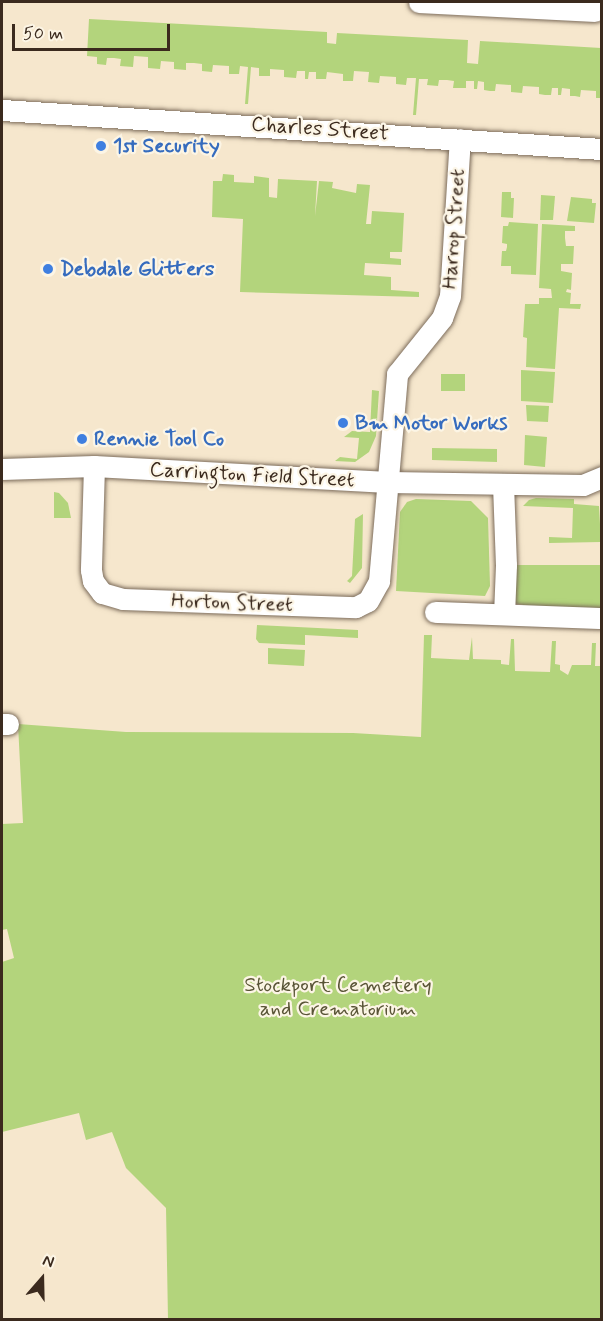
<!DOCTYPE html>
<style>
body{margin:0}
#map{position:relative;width:603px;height:1321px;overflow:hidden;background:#f6e7cd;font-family:Mynerve,sans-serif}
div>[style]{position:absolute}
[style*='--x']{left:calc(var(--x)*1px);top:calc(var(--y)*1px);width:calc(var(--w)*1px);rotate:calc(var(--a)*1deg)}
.green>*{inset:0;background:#b3d47c}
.roads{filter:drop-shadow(0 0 2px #7c6c5b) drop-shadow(0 0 2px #7c6c5b)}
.street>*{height:21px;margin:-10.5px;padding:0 10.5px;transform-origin:10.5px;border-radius:10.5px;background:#fff}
.dots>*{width:16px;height:16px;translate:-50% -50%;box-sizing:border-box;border:3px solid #fcf5e5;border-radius:50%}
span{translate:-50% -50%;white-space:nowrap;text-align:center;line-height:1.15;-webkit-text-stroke:4.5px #fcf5e5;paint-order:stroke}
.street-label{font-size:21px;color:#3b2a1e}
.shop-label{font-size:21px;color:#366cbe;font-weight:700}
.left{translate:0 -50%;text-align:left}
.park-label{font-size:21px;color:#595436}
.frame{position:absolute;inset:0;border:3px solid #3b2a1e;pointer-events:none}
.north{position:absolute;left:12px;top:1249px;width:60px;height:60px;-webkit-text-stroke:4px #fcf5e5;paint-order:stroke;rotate:20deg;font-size:16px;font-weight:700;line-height:24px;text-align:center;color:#3b2a1e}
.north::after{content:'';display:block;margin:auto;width:21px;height:27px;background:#3b2a1e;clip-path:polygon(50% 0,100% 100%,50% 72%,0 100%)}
.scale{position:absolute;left:12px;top:24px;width:158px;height:27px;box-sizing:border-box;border:3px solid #3b2a1e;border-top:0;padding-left:8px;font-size:18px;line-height:21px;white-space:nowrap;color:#3b2a1e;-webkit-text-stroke:4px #fcf5e5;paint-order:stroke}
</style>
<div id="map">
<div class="green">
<i style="clip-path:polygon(89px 19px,327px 32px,327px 43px,336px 44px,337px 33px,468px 40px,467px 63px,478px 64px,480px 41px,601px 48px,601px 98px,596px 98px,596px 91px,581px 90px,580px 97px,575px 96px,570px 96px,570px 89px,562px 88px,561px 95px,558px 95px,558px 88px,552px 88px,551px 95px,545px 95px,539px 94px,539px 87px,523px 86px,522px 93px,511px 92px,511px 85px,496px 84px,495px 91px,490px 91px,484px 90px,484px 82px,478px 81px,477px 89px,474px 89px,474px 81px,466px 81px,466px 88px,453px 88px,454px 81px,447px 80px,439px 80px,438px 86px,427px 85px,428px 79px,419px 79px,416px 115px,413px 115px,416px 78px,407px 78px,406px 85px,396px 84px,396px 77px,380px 76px,379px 83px,368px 82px,369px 72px,354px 71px,353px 81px,343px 81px,343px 74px,327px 72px,326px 79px,316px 79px,316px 72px,309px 72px,308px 79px,305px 79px,305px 71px,297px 71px,296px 78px,284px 77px,284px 70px,270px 69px,270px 76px,259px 76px,259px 68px,251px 67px,248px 104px,245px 104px,248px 67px,240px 66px,239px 74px,229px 74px,229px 66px,213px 65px,212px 72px,202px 71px,202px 64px,194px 63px,186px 63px,186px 70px,174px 69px,174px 62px,161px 61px,160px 69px,148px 68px,148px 57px,134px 56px,133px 67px,120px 66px,121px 59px,114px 58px,107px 58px,106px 65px,97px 64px,97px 57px,87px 56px)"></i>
<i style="clip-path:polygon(223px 174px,234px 175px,234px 182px,254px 183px,254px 176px,269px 178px,269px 197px,277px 198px,278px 179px,317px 181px,315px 216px,319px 181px,333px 182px,332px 188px,356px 193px,357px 184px,370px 185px,366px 224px,371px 224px,372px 211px,404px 213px,402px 252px,390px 252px,390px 258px,401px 259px,401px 265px,365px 263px,364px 275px,391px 277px,391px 290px,419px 292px,419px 297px,240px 292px,243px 219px,212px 217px,213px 181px,222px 181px)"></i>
<i style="clip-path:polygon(502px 192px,511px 192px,511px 198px,514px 198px,513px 218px,501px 217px)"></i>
<i style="clip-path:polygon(541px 195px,555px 196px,553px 220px,540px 220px)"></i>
<i style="clip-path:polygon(571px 197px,592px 199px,592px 203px,596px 203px,594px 223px,567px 221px)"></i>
<i style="clip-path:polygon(509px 222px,538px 224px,536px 275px,511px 274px,511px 266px,501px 266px,502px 251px,506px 251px,507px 247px,507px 244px,502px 243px,503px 226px,508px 226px)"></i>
<i style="clip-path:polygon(542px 224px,575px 226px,575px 231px,565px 231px,565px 238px,566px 246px,574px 246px,573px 264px,561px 264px,561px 271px,572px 273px,571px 290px,567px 289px,566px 292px,571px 293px,570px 304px,581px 304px,580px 309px,559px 308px,555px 369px,526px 367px,527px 338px,523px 337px,525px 304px,539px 304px,539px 298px,552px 298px,551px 289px,539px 288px)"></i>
<i style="clip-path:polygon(521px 370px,555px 372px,553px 403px,521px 401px)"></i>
<i style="clip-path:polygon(441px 374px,465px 374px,465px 391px,441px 391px)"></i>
<i style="clip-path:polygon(372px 390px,379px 391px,376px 436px,369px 452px,355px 462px,335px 461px,340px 457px,357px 459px,359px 438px,344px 437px,352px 431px,370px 432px)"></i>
<i style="clip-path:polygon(526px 405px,549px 406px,548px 422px,527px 421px)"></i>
<i style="clip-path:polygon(525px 435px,547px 437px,545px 467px,524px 465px)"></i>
<i style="clip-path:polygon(432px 448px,497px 449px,497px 462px,432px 460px)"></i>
<i style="clip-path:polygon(54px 492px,59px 493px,68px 503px,71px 518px,54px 518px)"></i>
<i style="clip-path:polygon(536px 498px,574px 499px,574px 504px,599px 506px,601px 542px,549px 543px,549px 537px,572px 538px,573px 508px,523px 506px,529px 500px)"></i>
<i style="clip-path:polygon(416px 499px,471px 501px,488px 518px,490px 586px,485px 596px,396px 591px,400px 512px,407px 502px)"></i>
<i style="clip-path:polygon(363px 514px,362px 568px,350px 583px,347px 581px,352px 576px,355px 519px)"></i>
<i style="clip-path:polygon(506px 565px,601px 565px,601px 608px,533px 607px,504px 601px)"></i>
<i style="clip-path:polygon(257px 625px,358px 630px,358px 638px,305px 635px,305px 645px,259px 643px,256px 639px)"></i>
<i style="clip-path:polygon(424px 635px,432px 635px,431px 658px,469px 660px,472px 637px,473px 659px,501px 660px,501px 664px,509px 665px,511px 639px,514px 639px,515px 671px,550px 672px,552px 641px,556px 641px,555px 664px,560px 665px,560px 670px,568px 675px,572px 665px,591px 665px,592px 643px,596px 643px,595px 666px,602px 666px,601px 1319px,168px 1319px,166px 1208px,126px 1168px,112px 1132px,86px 1140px,79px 1113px,2px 1132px,2px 962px,14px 958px,7px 929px,2px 930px,2px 824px,23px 823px,18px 724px,126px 732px,353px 733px,421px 737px)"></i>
<i style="clip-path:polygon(268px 648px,305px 650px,304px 666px,268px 664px)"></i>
</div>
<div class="roads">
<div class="street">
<i style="--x:419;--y:2;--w:176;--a:2.9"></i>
<i style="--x:2;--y:110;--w:601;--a:3.72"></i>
<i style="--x:94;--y:466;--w:104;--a:91.7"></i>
<i style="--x:91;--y:570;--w:11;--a:80"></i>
<i style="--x:93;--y:581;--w:15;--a:53"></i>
<i style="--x:102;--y:593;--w:22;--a:16"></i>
<i style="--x:123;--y:599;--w:233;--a:2"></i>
<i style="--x:356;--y:607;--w:13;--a:-27"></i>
<i style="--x:368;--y:601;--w:23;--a:-61"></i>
<i style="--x:379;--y:581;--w:208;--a:-85"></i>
<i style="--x:397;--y:374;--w:72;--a:-51.2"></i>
<i style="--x:442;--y:318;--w:23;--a:-70"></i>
<i style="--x:450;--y:296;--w:157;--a:-86.4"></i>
<i style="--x:2;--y:469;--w:92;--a:-1.9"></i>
<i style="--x:94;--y:466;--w:294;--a:3.1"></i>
<i style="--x:388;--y:482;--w:195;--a:0.9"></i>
<i style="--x:583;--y:485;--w:21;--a:-23"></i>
<i style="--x:503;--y:484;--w:81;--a:87.9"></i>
<i style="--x:506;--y:565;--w:49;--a:92.3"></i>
<i style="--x:435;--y:612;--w:167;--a:2.1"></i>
<i style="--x:2;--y:724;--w:6;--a:0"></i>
</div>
</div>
<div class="dots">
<i style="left:101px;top:146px;background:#3f7fe0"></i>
<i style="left:48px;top:269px;background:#3f7fe0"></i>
<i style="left:343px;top:423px;background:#3f7fe0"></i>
<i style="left:82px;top:439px;background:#3f7fe0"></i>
</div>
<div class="street-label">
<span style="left:320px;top:129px;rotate:4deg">Charles Street</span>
<span style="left:454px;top:229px;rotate:-86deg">Harrop Street</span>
<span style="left:252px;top:475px;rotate:3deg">Carrington Field Street</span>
<span style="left:232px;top:603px;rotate:2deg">Horton Street</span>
</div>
<div class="shop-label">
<span class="left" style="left:113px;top:146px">1st Security</span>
<span class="left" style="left:60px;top:269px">Debdale Glitters</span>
<span class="left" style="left:355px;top:423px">Bm Motor Works</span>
<span class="left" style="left:94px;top:439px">Rennie Tool Co</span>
</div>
<div class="park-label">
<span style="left:338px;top:997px">Stockport Cemetery<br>and Crematorium</span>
</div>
<div class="frame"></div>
<div class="north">N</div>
<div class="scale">50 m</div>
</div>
